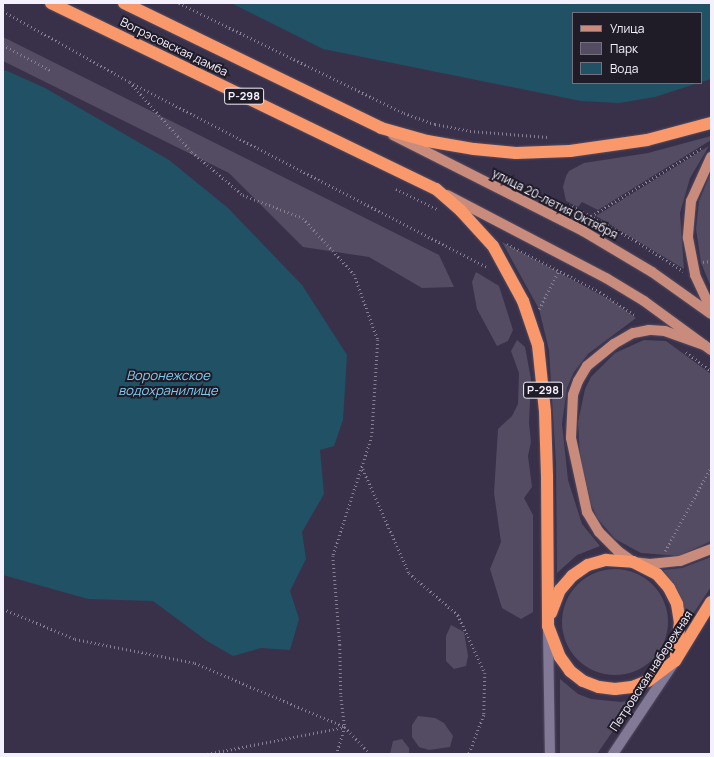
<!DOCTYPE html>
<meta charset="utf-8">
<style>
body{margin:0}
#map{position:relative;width:714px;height:757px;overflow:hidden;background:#39314a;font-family:Manrope,sans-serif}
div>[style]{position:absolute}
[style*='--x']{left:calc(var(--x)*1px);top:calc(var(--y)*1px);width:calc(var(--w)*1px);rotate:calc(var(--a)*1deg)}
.green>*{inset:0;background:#534c63}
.round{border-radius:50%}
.water>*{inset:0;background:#205165}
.path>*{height:2.5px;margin-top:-1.25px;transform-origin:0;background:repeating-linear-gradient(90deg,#878094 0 1px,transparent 0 4px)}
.roads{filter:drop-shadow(0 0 1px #534c61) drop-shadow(0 0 1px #534c61)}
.secondary>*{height:10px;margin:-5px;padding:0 5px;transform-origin:5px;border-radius:5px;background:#817996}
.primary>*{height:10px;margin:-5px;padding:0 5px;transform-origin:5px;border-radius:5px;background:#c98c7c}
.highway>*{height:12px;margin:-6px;padding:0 6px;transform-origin:6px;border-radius:6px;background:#f9986a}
span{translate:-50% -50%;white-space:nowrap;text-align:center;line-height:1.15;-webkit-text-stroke:4px #1f1b27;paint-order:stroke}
.shield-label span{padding:1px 3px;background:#1f1b27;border:1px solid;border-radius:3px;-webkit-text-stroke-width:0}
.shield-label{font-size:11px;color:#f4f0fd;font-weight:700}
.street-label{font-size:12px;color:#f4f0fd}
.water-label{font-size:13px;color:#7eccf0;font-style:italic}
.frame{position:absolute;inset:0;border:4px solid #f4f0fd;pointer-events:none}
.legend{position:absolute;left:572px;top:12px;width:130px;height:72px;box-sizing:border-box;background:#1f1b27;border:1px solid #74707d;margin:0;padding:5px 7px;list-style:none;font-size:12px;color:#f4f0fd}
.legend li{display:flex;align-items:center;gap:8px;height:20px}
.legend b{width:20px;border:1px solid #74707d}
</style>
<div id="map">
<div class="green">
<i style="clip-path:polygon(3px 37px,439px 255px,454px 287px,422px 288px,369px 257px,303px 247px,229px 173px,3px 61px)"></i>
<i style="clip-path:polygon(711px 136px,711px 140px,598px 210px,582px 202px,578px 207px,566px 201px,563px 187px,566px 176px,569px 171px,584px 163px,648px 153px)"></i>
<i style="clip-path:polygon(709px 146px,690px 178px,680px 213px,684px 269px,596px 216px)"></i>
<i style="clip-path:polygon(711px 172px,711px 287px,701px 263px,696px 229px,699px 201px)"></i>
<i style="clip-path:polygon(502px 242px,612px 301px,636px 318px,588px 354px,574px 372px,567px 388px,562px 424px,568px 480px,582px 524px,600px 546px,577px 555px,557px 573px,556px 464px,549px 350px,539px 309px)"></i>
<i style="clip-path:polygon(476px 272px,499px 286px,513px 330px,508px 341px,497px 346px,477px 309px,472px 282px)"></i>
<i style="clip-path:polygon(517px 340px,525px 347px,531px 379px,529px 423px,531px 442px,528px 456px,532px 487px,524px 498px,533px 515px,533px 612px,521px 619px,502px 608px,490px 569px,501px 542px,494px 493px,498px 429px,512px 416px,518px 404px,519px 373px,511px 351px)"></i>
<i style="clip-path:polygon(644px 340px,666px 341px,711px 374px,711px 541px,679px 556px,641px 553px,615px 539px,597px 518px,591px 504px,580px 457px,578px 422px,585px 389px,591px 377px,615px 353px)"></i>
<i style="clip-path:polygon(711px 557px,711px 587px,685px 626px,677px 593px,663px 570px,682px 568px)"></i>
<i class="round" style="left:562px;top:569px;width:106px;height:106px"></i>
<i style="clip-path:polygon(451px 625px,464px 632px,468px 656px,466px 666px,454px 669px,446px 661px,446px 636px)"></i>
<i style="clip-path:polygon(560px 679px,578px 694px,591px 699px,621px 702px,635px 699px,597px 754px,560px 754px)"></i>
<i style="clip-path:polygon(418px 716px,435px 718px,444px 723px,453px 736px,450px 747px,429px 750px,419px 747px,412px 737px,412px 725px)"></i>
<i style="clip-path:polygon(402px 739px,409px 748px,409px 754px,390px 754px,393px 741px)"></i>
</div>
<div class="water">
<i style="clip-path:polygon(231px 3px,711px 3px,711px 79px,701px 82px,701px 13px,573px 13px,573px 83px,698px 83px,655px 97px,619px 103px,581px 101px,323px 49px)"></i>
<i style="clip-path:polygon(5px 70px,45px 88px,169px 160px,228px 208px,302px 285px,347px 355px,343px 420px,334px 446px,320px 450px,324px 494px,302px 532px,306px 559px,290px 591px,299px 619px,290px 650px,261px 648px,233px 656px,207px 641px,153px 601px,88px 599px,3px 575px,3px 72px)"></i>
</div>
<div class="path">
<i style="--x:179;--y:3;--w:250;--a:26.1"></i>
<i style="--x:404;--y:113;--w:33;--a:20"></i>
<i style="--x:435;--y:124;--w:36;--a:11"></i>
<i style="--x:470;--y:131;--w:78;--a:4.4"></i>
<i style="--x:3;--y:11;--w:145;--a:29.2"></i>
<i style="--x:130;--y:82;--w:404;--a:27.4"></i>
<i style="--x:3;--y:45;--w:55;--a:28"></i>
<i style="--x:130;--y:82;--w:94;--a:48.5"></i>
<i style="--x:192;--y:152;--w:67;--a:40.1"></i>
<i style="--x:243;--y:195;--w:64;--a:21"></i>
<i style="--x:303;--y:218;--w:76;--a:47.7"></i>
<i style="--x:354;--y:274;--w:70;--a:70"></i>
<i style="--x:378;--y:340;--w:96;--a:93.6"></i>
<i style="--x:372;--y:436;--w:126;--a:108"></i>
<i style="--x:333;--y:556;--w:89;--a:85.5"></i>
<i style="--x:340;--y:645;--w:51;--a:88.9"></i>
<i style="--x:341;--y:696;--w:31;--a:83"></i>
<i style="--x:345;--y:727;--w:28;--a:107"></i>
<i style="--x:396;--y:189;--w:48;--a:26"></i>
<i style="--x:569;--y:204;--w:77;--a:28.9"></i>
<i style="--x:636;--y:241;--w:56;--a:32.6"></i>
<i style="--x:591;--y:216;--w:130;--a:-31.5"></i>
<i style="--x:507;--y:244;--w:105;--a:27.3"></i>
<i style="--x:600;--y:292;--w:43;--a:33.7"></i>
<i style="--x:703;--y:262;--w:8;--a:-7"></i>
<i style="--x:539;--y:309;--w:44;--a:-62.9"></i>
<i style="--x:686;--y:352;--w:31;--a:37"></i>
<i style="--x:363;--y:469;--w:114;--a:66.1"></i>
<i style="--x:409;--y:573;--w:65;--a:40.6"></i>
<i style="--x:458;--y:615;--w:64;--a:65"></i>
<i style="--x:485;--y:673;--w:42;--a:91.4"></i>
<i style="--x:484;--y:715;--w:42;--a:111"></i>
<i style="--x:665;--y:551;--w:96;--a:-61.3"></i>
<i style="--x:3;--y:609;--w:78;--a:22.6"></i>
<i style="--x:75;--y:639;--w:122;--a:11.3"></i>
<i style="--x:195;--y:663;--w:163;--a:23.1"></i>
<i style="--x:345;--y:727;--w:37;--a:47"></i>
<i style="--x:207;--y:754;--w:141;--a:-11.1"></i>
</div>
<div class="roads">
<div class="secondary">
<i style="--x:548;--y:630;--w:124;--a:89.1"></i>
<i style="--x:613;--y:754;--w:108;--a:-56.3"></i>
</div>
<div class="primary">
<i style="--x:393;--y:135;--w:213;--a:26.8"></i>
<i style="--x:583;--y:231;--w:80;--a:30.7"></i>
<i style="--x:652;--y:272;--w:72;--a:35.4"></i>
<i style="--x:711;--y:157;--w:48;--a:114.4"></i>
<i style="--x:691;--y:201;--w:37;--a:95"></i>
<i style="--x:688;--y:238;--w:38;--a:79"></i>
<i style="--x:695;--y:275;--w:38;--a:65"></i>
<i style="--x:447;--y:195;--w:179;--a:27.6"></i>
<i style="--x:606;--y:278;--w:44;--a:31.2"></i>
<i style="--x:644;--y:301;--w:83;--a:36.2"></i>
<i style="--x:704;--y:345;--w:41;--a:-160.3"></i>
<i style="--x:665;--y:331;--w:16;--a:-176"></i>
<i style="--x:649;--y:330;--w:16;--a:169"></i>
<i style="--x:633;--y:333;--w:22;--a:150"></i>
<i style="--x:614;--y:344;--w:35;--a:141"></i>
<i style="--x:587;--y:366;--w:17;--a:121"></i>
<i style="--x:578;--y:381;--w:15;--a:110"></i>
<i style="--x:573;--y:395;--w:43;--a:92.7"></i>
<i style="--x:571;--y:438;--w:76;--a:77.8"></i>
<i style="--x:587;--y:512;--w:23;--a:59"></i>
<i style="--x:599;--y:532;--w:27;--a:45"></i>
<i style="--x:618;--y:551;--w:19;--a:36"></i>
<i style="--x:633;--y:562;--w:17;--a:7"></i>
<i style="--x:650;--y:564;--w:30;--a:-6"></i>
<i style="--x:680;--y:561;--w:33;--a:-21"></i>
</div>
<div class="highway">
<i style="--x:51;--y:3;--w:428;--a:25.8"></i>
<i style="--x:436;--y:189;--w:33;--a:41"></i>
<i style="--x:461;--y:211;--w:47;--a:47.6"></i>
<i style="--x:493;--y:246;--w:63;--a:61.4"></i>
<i style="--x:523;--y:301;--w:46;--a:71.2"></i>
<i style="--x:538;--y:345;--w:67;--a:84"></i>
<i style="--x:545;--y:412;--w:64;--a:88.2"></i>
<i style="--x:547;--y:476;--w:150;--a:89.6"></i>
<i style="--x:548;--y:626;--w:33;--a:69"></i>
<i style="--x:560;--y:657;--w:17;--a:54"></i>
<i style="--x:570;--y:671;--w:16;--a:38"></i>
<i style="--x:583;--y:681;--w:17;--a:21"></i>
<i style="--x:599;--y:687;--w:16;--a:7"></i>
<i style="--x:615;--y:689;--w:17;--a:-7"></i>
<i style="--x:632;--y:687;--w:17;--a:-21"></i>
<i style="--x:648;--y:681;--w:34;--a:-37"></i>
<i style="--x:675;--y:661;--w:69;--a:-58.6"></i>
<i style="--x:124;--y:3;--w:286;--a:25.9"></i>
<i style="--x:381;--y:128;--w:48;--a:15.8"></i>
<i style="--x:427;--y:141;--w:48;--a:9.7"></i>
<i style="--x:474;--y:149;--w:42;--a:5.4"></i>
<i style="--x:516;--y:153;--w:54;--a:-2.1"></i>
<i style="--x:570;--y:151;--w:78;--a:-8.1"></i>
<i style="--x:647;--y:140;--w:66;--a:-14.9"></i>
<i style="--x:551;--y:613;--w:25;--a:-69"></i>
<i style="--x:560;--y:590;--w:18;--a:-49"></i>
<i style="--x:572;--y:576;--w:19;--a:-35"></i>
<i style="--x:588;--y:565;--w:19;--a:-16"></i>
<i style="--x:606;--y:560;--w:27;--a:4"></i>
<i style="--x:633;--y:562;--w:27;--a:27"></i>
<i style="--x:657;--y:574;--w:18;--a:49"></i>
<i style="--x:669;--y:588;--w:18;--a:63"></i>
<i style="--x:677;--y:604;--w:18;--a:81"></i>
<i style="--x:680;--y:622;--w:34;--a:97"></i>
</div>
</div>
<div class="shield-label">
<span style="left:244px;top:96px">Р-298</span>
<span style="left:543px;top:390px">Р-298</span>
</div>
<div class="street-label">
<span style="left:174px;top:47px;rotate:26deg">Вогрэсовская дамба</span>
<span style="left:555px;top:204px;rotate:27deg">улица 20-летия Октября</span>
<span style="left:651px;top:671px;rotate:-57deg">Петровская набережная</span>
</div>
<div class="water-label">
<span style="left:168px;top:383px">Воронежское<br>водохранилище</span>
</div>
<div class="frame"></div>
<ul class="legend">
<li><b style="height:5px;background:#c98c7c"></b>Улица</li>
<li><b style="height:11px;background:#534c63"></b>Парк</li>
<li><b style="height:11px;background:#205165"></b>Вода</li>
</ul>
</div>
